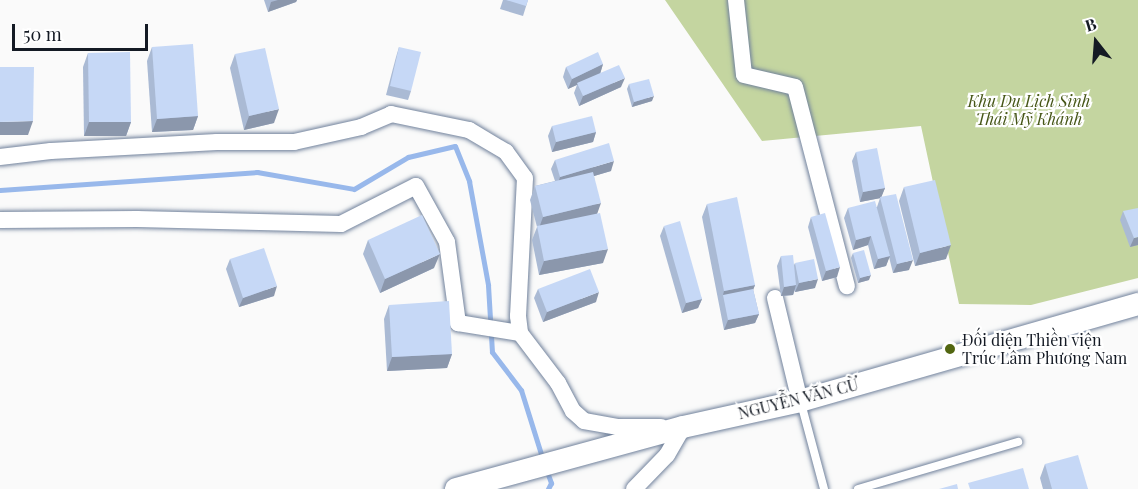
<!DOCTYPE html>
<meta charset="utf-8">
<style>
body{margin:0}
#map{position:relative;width:1138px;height:489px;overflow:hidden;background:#fafafa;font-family:"Playfair Display",serif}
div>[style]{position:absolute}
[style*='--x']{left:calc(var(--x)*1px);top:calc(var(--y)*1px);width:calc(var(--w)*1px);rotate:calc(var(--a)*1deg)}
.green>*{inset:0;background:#c4d5a0}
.stream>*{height:5px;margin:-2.5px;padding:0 2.5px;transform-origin:2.5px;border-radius:2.5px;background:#98b8eb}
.roads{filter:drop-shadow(0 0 2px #71829c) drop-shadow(0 0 2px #71829c)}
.lane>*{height:8px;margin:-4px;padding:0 4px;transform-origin:4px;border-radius:4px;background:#fff}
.street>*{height:16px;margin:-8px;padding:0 8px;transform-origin:8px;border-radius:8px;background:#fff}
.secondary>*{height:22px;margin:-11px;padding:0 11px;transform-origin:11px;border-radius:11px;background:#fff}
.wall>*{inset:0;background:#aabad4}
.shaded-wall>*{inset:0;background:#8b97ac}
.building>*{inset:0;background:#c6d8f6}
.dots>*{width:16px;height:16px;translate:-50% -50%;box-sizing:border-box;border:3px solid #fff;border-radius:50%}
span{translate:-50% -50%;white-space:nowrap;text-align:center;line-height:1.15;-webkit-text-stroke:4.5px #fff;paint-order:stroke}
.park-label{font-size:16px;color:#465617;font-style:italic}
.poi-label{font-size:16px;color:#141a24}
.left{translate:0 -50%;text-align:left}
.street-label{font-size:16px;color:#141a24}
.north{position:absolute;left:1066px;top:12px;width:60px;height:60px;-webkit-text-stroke:4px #fff;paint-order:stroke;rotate:343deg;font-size:16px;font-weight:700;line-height:24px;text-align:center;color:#141a24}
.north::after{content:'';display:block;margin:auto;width:21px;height:27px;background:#141a24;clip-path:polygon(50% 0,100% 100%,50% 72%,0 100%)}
.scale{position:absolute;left:12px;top:24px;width:136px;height:27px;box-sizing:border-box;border:3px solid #141a24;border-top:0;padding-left:8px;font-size:18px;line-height:21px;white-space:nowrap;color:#141a24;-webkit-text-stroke:4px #fff;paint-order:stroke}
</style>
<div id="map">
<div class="green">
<i style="clip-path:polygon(665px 0,1138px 0,1138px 278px,1031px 305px,959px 304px,921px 126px,762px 141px)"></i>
</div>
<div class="stream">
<i style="--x:0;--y:190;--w:258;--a:-4"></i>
<i style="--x:257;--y:172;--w:98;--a:9.9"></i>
<i style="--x:354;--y:189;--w:63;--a:-30.7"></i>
<i style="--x:408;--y:157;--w:48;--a:-13.2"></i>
<i style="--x:455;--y:146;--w:38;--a:68"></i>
<i style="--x:469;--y:181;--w:106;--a:79.6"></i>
<i style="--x:488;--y:285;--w:67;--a:86.6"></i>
<i style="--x:492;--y:352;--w:48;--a:52.7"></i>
<i style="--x:521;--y:390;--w:73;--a:72.6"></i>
<i style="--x:546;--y:469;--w:15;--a:70"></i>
<i style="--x:551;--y:483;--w:7;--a:117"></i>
</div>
<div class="roads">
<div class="lane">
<i style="--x:801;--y:403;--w:89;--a:75"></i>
<i style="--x:858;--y:489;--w:167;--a:-16.4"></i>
</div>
<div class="street">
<i style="--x:736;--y:0;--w:75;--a:83.9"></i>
<i style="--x:744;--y:75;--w:52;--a:13.2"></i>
<i style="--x:795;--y:87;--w:206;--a:75.4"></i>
<i style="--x:0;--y:157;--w:51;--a:-6.7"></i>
<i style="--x:51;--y:151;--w:166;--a:-3.1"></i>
<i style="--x:217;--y:142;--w:77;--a:0"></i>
<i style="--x:294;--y:142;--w:69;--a:-12.6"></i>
<i style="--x:361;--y:127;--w:33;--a:-23"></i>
<i style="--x:391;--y:114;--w:80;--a:11.6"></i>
<i style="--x:469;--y:130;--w:43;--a:30.7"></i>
<i style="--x:506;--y:152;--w:32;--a:54"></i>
<i style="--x:525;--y:178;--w:138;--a:92.9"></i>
<i style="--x:518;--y:316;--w:17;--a:83"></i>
<i style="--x:520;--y:333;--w:63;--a:52.8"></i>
<i style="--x:558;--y:383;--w:32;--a:62"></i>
<i style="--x:573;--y:411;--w:15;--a:42"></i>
<i style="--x:584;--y:421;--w:35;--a:10"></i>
<i style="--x:618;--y:427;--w:43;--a:0"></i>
<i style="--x:0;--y:220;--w:137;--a:-0.4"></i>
<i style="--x:137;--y:219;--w:204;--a:1.4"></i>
<i style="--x:341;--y:224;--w:84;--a:-26.9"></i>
<i style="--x:416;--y:186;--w:64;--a:61"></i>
<i style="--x:447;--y:242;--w:82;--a:82.3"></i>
<i style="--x:458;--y:323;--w:63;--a:9.2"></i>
<i style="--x:775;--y:298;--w:106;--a:76.4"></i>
<i style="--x:634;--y:489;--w:47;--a:-45.9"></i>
<i style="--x:667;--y:455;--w:32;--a:-60"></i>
</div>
<div class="secondary">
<i style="--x:456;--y:489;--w:235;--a:-15.3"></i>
<i style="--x:683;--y:427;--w:120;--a:-12.5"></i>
<i style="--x:800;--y:401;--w:352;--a:-16"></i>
</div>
</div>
<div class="wall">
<i style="clip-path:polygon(264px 0,297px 0,296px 2px,268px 12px)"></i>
<i style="clip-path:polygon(503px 0,528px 0,523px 16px,500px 9px)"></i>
<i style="clip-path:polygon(152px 47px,198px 116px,193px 130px,152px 132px,147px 61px)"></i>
<i style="clip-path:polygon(399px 47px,411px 91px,408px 100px,386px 95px,396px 57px)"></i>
<i style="clip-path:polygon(88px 53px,131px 122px,126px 136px,84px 136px,83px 67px)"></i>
<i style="clip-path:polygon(235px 54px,274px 123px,244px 130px,230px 68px)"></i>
<i style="clip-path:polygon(603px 64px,600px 74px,621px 87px,579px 106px,574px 93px,577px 85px,568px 89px,563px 77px,566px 67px)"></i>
<i style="clip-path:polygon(629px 84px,652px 101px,632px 107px,627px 89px)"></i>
<i style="clip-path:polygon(552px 126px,596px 132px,593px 142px,552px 152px,548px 136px)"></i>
<i style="clip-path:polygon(856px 152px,885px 188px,881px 197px,909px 270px,893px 273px,889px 257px,886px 266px,874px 269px,868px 245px,853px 250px,844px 218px,848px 208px,877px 207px,880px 198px,860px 202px,852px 161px)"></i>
<i style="clip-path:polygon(555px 160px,611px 171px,594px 176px,597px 214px,603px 263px,539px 275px,532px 240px,537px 227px,530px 200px,535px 186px,555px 181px,551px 169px)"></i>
<i style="clip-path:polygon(904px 187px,946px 259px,915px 266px,899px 201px)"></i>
<i style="clip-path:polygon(707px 204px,755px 285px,753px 289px,759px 314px,755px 323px,724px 330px,702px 217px)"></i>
<i style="clip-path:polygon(1123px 211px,1138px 245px,1130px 247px,1120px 220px)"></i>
<i style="clip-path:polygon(811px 217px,837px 277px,822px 281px,808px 227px)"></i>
<i style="clip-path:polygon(664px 226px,702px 299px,698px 308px,682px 313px,660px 236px)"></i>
<i style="clip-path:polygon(368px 240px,434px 268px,380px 293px,363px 254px)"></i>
<i style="clip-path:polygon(853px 253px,869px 280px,858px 283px,851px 258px)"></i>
<i style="clip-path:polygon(781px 256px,794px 265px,795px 263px,815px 288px,795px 292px,795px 290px,793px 295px,781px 296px,777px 266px)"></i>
<i style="clip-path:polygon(230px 259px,274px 296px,239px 307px,226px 269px)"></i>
<i style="clip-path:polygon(538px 289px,596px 302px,543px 322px,534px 298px)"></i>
<i style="clip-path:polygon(389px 305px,452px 354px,447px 368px,387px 371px,384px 319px)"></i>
<i style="clip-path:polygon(1045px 464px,1088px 489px,1043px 489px,1040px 478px)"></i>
</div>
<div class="shaded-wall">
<i style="clip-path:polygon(278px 0,297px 0,296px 2px,268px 12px,271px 2px)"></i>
<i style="clip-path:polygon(603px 64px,600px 74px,568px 89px,572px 79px)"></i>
<i style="clip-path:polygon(625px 78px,621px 87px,579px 106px,583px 96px)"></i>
<i style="clip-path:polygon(654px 96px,652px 101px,632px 107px,634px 102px)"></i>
<i style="clip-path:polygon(279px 109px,274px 123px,244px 130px,249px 116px)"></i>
<i style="clip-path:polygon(198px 116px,193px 130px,152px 132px,157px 119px)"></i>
<i style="clip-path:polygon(33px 121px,28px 135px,0 135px,0 122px)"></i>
<i style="clip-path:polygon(89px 122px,131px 122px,126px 136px,84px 136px)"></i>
<i style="clip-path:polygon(596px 132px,593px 142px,552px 152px,556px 142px)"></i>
<i style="clip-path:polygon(614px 161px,611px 171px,557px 187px,560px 177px)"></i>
<i style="clip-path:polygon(885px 188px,881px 198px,860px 202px,863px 192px)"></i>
<i style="clip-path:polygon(601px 203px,596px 217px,538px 231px,543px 217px)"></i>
<i style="clip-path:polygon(871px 236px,868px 245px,853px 250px,856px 240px)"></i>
<i style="clip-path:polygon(1138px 237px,1138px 245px,1130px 247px,1134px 238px)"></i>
<i style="clip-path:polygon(951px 245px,946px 259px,915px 266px,920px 253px)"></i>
<i style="clip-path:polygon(608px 249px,603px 263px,539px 275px,544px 261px)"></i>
<i style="clip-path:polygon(440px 254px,434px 268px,380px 293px,385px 279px)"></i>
<i style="clip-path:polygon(890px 256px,886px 266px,874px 269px,878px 259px)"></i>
<i style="clip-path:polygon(913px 260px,909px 270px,893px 273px,897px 264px)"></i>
<i style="clip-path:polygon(840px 267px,837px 277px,822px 281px,826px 271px)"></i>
<i style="clip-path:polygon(871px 275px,869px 280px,858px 283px,860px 278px)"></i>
<i style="clip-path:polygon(818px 279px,815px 288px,795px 292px,799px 283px)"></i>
<i style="clip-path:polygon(755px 285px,750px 298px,723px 295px,724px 291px)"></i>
<i style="clip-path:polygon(796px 285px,793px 295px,781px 296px,784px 287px)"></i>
<i style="clip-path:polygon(277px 286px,274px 296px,239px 307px,243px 298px)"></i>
<i style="clip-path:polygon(599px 292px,596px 302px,543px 322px,547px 312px)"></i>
<i style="clip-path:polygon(702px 299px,698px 308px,682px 313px,686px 303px)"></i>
<i style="clip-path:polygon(759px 314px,755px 323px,724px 330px,728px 320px)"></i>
<i style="clip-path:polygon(452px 354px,447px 368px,387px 371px,392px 357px)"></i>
</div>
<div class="building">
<i style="clip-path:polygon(506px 0,528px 0,526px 6px)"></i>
<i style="clip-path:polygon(193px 44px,198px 116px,157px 119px,152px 47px)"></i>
<i style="clip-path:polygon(399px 47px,421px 52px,411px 91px,390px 86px)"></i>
<i style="clip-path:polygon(265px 48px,279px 109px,249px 116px,235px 54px)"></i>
<i style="clip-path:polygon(130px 52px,131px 122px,89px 122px,88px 53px)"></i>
<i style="clip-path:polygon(598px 52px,603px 64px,572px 79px,566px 67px)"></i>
<i style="clip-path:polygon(619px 65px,625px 78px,583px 96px,577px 83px)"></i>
<i style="clip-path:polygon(0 67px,34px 67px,33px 121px,0 122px)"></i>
<i style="clip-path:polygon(649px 79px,654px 96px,634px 102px,629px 84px)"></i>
<i style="clip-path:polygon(592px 116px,596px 132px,556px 142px,552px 126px)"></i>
<i style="clip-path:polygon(609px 143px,614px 161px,560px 177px,555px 160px)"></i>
<i style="clip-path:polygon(877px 148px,885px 188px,863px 192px,856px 152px)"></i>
<i style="clip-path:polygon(593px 172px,601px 203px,543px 217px,535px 186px)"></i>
<i style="clip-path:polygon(935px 180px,951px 245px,920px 253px,904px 187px)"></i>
<i style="clip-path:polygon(896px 194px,913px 260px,897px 264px,880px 197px)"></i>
<i style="clip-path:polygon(737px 197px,755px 285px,724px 291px,707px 204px)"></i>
<i style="clip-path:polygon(875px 201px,890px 256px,878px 259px,871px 236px,856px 240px,848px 208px)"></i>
<i style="clip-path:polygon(1138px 208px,1138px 237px,1134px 238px,1123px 211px)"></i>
<i style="clip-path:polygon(600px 213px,608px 249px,544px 261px,537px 226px)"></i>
<i style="clip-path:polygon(825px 213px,840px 267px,826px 271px,811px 217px)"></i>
<i style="clip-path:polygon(422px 215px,440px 254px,385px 279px,368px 240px)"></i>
<i style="clip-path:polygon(680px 221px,702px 299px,686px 303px,664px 226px)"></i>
<i style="clip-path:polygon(264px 248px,277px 286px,243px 298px,230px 259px)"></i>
<i style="clip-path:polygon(864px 250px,871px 275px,860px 278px,853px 253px)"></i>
<i style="clip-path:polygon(793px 255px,796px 285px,784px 287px,781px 256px)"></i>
<i style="clip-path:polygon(814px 259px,818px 279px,799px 283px,795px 263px)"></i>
<i style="clip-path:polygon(590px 269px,599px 292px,547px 312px,538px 289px)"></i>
<i style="clip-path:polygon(753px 289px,759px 314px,728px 320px,723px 295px)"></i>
<i style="clip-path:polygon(449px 301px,452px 354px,392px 357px,389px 305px)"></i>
<i style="clip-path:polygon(1078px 455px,1088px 489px,1052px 489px,1045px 464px)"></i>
<i style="clip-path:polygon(1023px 468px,1029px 489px,970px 489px,968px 483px)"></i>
<i style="clip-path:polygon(957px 484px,958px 489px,939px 489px)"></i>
</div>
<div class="dots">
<i style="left:950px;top:349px;background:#526611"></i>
</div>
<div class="park-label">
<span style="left:1029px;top:110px">Khu Du Lịch Sinh<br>Thái Mỹ Khánh</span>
</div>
<div class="poi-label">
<span class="left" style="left:962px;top:349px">Đối diện Thiền viện<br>Trúc Lâm Phương Nam</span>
</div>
<div class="street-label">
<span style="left:798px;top:399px;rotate:-14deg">NGUYỄN VĂN CỪ</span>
</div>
<div class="north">B</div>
<div class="scale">50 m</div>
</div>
